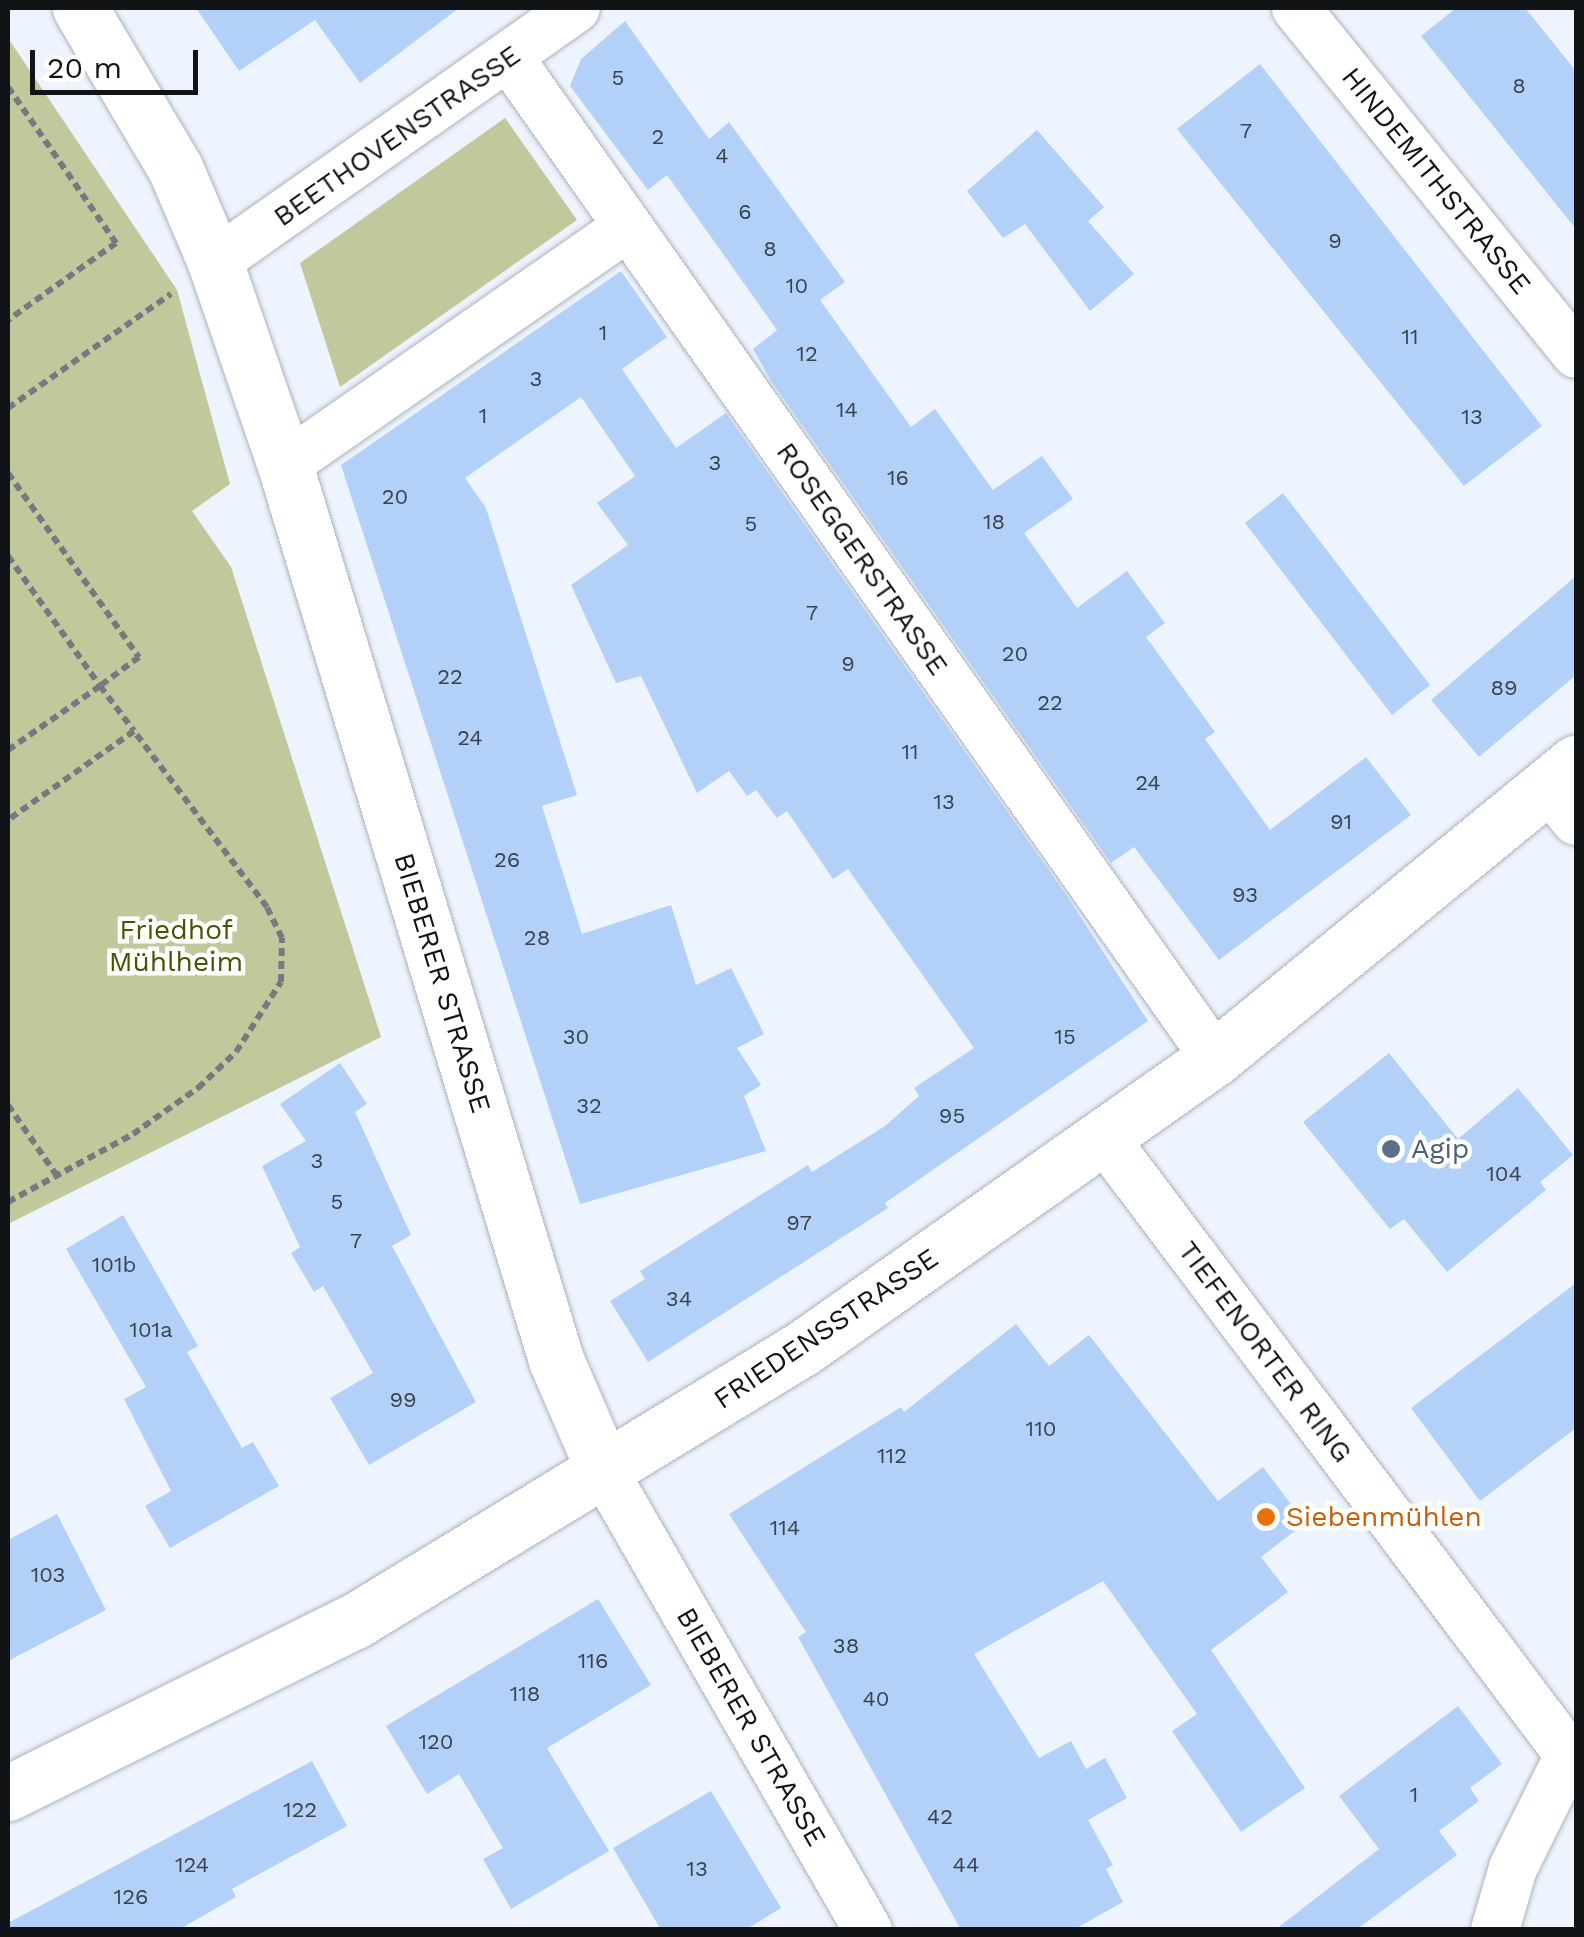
<!DOCTYPE html>
<meta charset="utf-8">
<style>
body{margin:0}
#map{position:relative;width:1584px;height:1937px;overflow:hidden;background:#edf4fe;font-family:"Work Sans",sans-serif}
div>[style]{position:absolute}
[style*='--x']{left:calc(var(--x)*1px);top:calc(var(--y)*1px);width:calc(var(--w)*1px);rotate:calc(var(--a)*1deg)}
.green>*{inset:0;background:#c0c89c}
.building>*{inset:0;background:#b3d1f8}
.path>*{height:6px;margin-top:-3px;transform-origin:0;background:repeating-linear-gradient(90deg,#757a80 0 8px,transparent 0 13px)}
.roads{filter:drop-shadow(0 0 2px #abb2bc) drop-shadow(0 0 2px #abb2bc)}
.street>*{height:48px;margin:-24px;padding:0 24px;transform-origin:24px;border-radius:24px;background:#fff}
.secondary>*{height:55px;margin:-27.5px;padding:0 27.5px;transform-origin:27.5px;border-radius:27.5px;background:#fff}
.primary>*{height:55px;margin:-27.5px;padding:0 27.5px;transform-origin:27.5px;border-radius:27.5px;background:#fff}
.dots>*{width:28px;height:28px;translate:-50% -50%;box-sizing:border-box;border:5px solid #fff;border-radius:50%}
span{translate:-50% -50%;white-space:nowrap;text-align:center;line-height:1.15;-webkit-text-stroke:9px #fff;paint-order:stroke}
.number-label{font-size:22px;color:#3a434f}
.number-label span{-webkit-text-stroke-width:0}
.street-label{font-size:28px;color:#111417}
.park-label{font-size:28px;color:#4a5303}
.service-label{font-size:28px;color:#4e5e75}
.left{translate:0 -50%;text-align:left}
.food-label{font-size:28px;color:#c56008}
.frame{position:absolute;inset:0;border:10px solid #111417;pointer-events:none}
.scale{position:absolute;left:30px;top:50px;width:168px;height:45px;box-sizing:border-box;border:5px solid #111417;border-top:0;padding-left:12px;font-size:30px;line-height:35px;white-space:nowrap;color:#111417;-webkit-text-stroke:8px #fff;paint-order:stroke}
</style>
<div id="map">
<div class="green">
<i style="clip-path:polygon(8px 38px,177px 290px,230px 484px,192px 511px,231px 567px,381px 1037px,8px 1224px)"></i>
<i style="clip-path:polygon(505px 118px,577px 220px,340px 387px,300px 263px)"></i>
</div>
<div class="building">
<i style="clip-path:polygon(196px 8px,459px 8px,360px 83px,315px 20px,239px 71px)"></i>
<i style="clip-path:polygon(1456px 8px,1525px 8px,1576px 71px,1576px 229px,1421px 36px)"></i>
<i style="clip-path:polygon(625px 21px,709px 139px,729px 122px,845px 282px,820px 300px,911px 427px,935px 409px,993px 490px,1042px 456px,1073px 499px,1024px 533px,1077px 608px,1127px 571px,1165px 623px,1146px 637px,1215px 732px,1205px 739px,1270px 830px,1366px 757px,1411px 815px,1219px 960px,1134px 847px,1111px 863px,771px 381px,753px 349px,777px 330px,667px 175px,648px 190px,570px 86px,581px 59px)"></i>
<i style="clip-path:polygon(1260px 64px,1542px 426px,1464px 486px,1177px 129px)"></i>
<i style="clip-path:polygon(1037px 130px,1104px 207px,1088px 221px,1134px 274px,1090px 311px,1025px 224px,1003px 238px,967px 191px)"></i>
<i style="clip-path:polygon(621px 271px,667px 337px,622px 369px,676px 448px,726px 413px,1067px 896px,1148px 1021px,885px 1203px,888px 1208px,648px 1362px,610px 1301px,645px 1279px,640px 1271px,808px 1165px,812px 1172px,885px 1126px,919px 1096px,914px 1088px,974px 1048px,848px 869px,833px 879px,787px 811px,777px 818px,756px 790px,747px 796px,729px 771px,697px 793px,641px 676px,616px 683px,571px 585px,628px 545px,597px 503px,635px 476px,581px 397px,465px 478px,486px 508px,577px 795px,542px 806px,582px 934px,671px 905px,696px 985px,731px 968px,764px 1034px,737px 1048px,761px 1085px,744px 1096px,766px 1151px,580px 1204px,341px 465px)"></i>
<i style="clip-path:polygon(1283px 493px,1430px 685px,1392px 715px,1245px 523px)"></i>
<i style="clip-path:polygon(1576px 576px,1576px 675px,1479px 757px,1431px 700px)"></i>
<i style="clip-path:polygon(1389px 1053px,1458px 1139px,1518px 1088px,1573px 1155px,1540px 1182px,1546px 1190px,1447px 1272px,1404px 1219px,1390px 1229px,1303px 1122px)"></i>
<i style="clip-path:polygon(340px 1063px,367px 1104px,355px 1112px,411px 1235px,392px 1246px,476px 1402px,369px 1465px,330px 1398px,373px 1373px,323px 1286px,314px 1292px,291px 1253px,300px 1247px,262px 1166px,306px 1141px,280px 1104px)"></i>
<i style="clip-path:polygon(123px 1215px,198px 1346px,187px 1352px,242px 1448px,253px 1442px,279px 1486px,170px 1548px,145px 1506px,171px 1491px,124px 1399px,146px 1387px,66px 1249px)"></i>
<i style="clip-path:polygon(1576px 1283px,1576px 1428px,1480px 1501px,1411px 1408px)"></i>
<i style="clip-path:polygon(1016px 1324px,1049px 1366px,1089px 1335px,1218px 1501px,1263px 1467px,1305px 1523px,1261px 1557px,1288px 1592px,1211px 1650px,1305px 1788px,1241px 1832px,1172px 1731px,1197px 1714px,1103px 1581px,974px 1654px,1039px 1758px,1071px 1741px,1086px 1769px,1105px 1758px,1127px 1798px,1088px 1820px,1113px 1865px,1106px 1869px,1123px 1902px,1073px 1930px,961px 1930px,798px 1637px,806px 1632px,729px 1514px,901px 1407px,904px 1412px)"></i>
<i style="clip-path:polygon(57px 1514px,106px 1610px,8px 1661px,8px 1540px)"></i>
<i style="clip-path:polygon(598px 1599px,651px 1685px,547px 1748px,609px 1851px,511px 1909px,483px 1859px,503px 1848px,459px 1774px,427px 1794px,386px 1726px)"></i>
<i style="clip-path:polygon(1458px 1706px,1502px 1764px,1470px 1788px,1479px 1801px,1439px 1831px,1457px 1855px,1356px 1930px,1275px 1930px,1379px 1849px,1339px 1796px)"></i>
<i style="clip-path:polygon(312px 1761px,347px 1826px,232px 1889px,236px 1897px,178px 1930px,8px 1930px,8px 1923px)"></i>
<i style="clip-path:polygon(711px 1791px,781px 1908px,745px 1930px,661px 1930px,613px 1848px)"></i>
</div>
<div class="path">
<i style="--x:8;--y:87;--w:190;--a:55.3"></i>
<i style="--x:116;--y:243;--w:133;--a:144.5"></i>
<i style="--x:8;--y:408;--w:199;--a:-35"></i>
<i style="--x:8;--y:473;--w:226;--a:54.6"></i>
<i style="--x:139;--y:657;--w:49;--a:143.4"></i>
<i style="--x:100;--y:686;--w:56;--a:52.9"></i>
<i style="--x:134;--y:731;--w:154;--a:144.8"></i>
<i style="--x:8;--y:556;--w:159;--a:54.7"></i>
<i style="--x:100;--y:686;--w:112;--a:145.2"></i>
<i style="--x:8;--y:1105;--w:86;--a:55.4"></i>
<i style="--x:8;--y:1202;--w:142;--a:-28.5"></i>
<i style="--x:133;--y:1134;--w:80;--a:-35.3"></i>
<i style="--x:198;--y:1088;--w:52;--a:-43.5"></i>
<i style="--x:236;--y:1052;--w:83;--a:-57.3"></i>
<i style="--x:281;--y:982;--w:44;--a:-88.7"></i>
<i style="--x:282;--y:938;--w:34;--a:-116"></i>
<i style="--x:267;--y:907;--w:221;--a:-127.1"></i>
</div>
<div class="roads">
<div class="street">
<i style="--x:1296;--y:8;--w:445;--a:51"></i>
<i style="--x:510;--y:59;--w:1223;--a:54.79"></i>
<i style="--x:215;--y:262;--w:441;--a:-35.1"></i>
<i style="--x:285;--y:465;--w:417;--a:-34.8"></i>
<i style="--x:1548;--y:787;--w:44;--a:50.5"></i>
<i style="--x:1105;--y:1139;--w:771;--a:53.01"></i>
<i style="--x:605;--y:1473;--w:527;--a:60.08"></i>
<i style="--x:1495;--y:1930;--w:65;--a:-73.8"></i>
<i style="--x:1513;--y:1868;--w:126;--a:-63.6"></i>
<i style="--x:1569;--y:1755;--w:8;--a:30"></i>
</div>
<div class="secondary">
<i style="--x:80;--y:8;--w:188;--a:59.3"></i>
<i style="--x:176;--y:170;--w:100;--a:67"></i>
<i style="--x:215;--y:262;--w:215;--a:71"></i>
<i style="--x:285;--y:465;--w:935;--a:73.15"></i>
<i style="--x:556;--y:1360;--w:123;--a:66.6"></i>
</div>
<div class="primary">
<i style="--x:8;--y:1793;--w:387;--a:-26.4"></i>
<i style="--x:355;--y:1621;--w:525;--a:-31.36"></i>
<i style="--x:803;--y:1348;--w:504;--a:-35.14"></i>
<i style="--x:1215;--y:1058;--w:466;--a:-39.3"></i>
</div>
</div>
<div class="dots">
<i style="left:1391px;top:1149px;background:#5c6f8a"></i>
<i style="left:1266px;top:1517px;background:#e8710a"></i>
</div>
<div class="number-label">
<span style="left:618px;top:78px">5</span>
<span style="left:1519px;top:86px">8</span>
<span style="left:1246px;top:131px">7</span>
<span style="left:658px;top:137px">2</span>
<span style="left:722px;top:156px">4</span>
<span style="left:745px;top:212px">6</span>
<span style="left:1335px;top:241px">9</span>
<span style="left:770px;top:249px">8</span>
<span style="left:797px;top:286px">10</span>
<span style="left:603px;top:333px">1</span>
<span style="left:1410px;top:337px">11</span>
<span style="left:807px;top:354px">12</span>
<span style="left:536px;top:379px">3</span>
<span style="left:847px;top:410px">14</span>
<span style="left:483px;top:416px">1</span>
<span style="left:1472px;top:417px">13</span>
<span style="left:715px;top:463px">3</span>
<span style="left:898px;top:478px">16</span>
<span style="left:395px;top:497px">20</span>
<span style="left:994px;top:522px">18</span>
<span style="left:751px;top:524px">5</span>
<span style="left:812px;top:613px">7</span>
<span style="left:1015px;top:654px">20</span>
<span style="left:848px;top:664px">9</span>
<span style="left:450px;top:677px">22</span>
<span style="left:1504px;top:688px">89</span>
<span style="left:1050px;top:703px">22</span>
<span style="left:470px;top:738px">24</span>
<span style="left:910px;top:752px">11</span>
<span style="left:1148px;top:783px">24</span>
<span style="left:944px;top:802px">13</span>
<span style="left:1341px;top:822px">91</span>
<span style="left:507px;top:860px">26</span>
<span style="left:1245px;top:895px">93</span>
<span style="left:537px;top:938px">28</span>
<span style="left:576px;top:1037px">30</span>
<span style="left:1065px;top:1037px">15</span>
<span style="left:589px;top:1106px">32</span>
<span style="left:952px;top:1116px">95</span>
<span style="left:317px;top:1161px">3</span>
<span style="left:1504px;top:1174px">104</span>
<span style="left:337px;top:1202px">5</span>
<span style="left:799px;top:1223px">97</span>
<span style="left:356px;top:1241px">7</span>
<span style="left:114px;top:1265px">101b</span>
<span style="left:679px;top:1299px">34</span>
<span style="left:151px;top:1330px">101a</span>
<span style="left:403px;top:1400px">99</span>
<span style="left:1041px;top:1429px">110</span>
<span style="left:892px;top:1456px">112</span>
<span style="left:785px;top:1528px">114</span>
<span style="left:48px;top:1575px">103</span>
<span style="left:846px;top:1646px">38</span>
<span style="left:593px;top:1661px">116</span>
<span style="left:525px;top:1694px">118</span>
<span style="left:876px;top:1699px">40</span>
<span style="left:436px;top:1742px">120</span>
<span style="left:1414px;top:1795px">1</span>
<span style="left:300px;top:1810px">122</span>
<span style="left:940px;top:1817px">42</span>
<span style="left:192px;top:1865px">124</span>
<span style="left:966px;top:1865px">44</span>
<span style="left:697px;top:1869px">13</span>
<span style="left:131px;top:1897px">126</span>
</div>
<div class="street-label">
<span style="left:397px;top:136px;rotate:-35deg">BEETHOVENSTRASSE</span>
<span style="left:1436px;top:181px;rotate:51deg">HINDEMITHSTRASSE</span>
<span style="left:862px;top:559px;rotate:55deg">ROSEGGERSTRASSE</span>
<span style="left:442px;top:983px;rotate:73deg">BIEBERER STRASSE</span>
<span style="left:826px;top:1329px;rotate:-34deg">FRIEDENSSTRASSE</span>
<span style="left:1265px;top:1352px;rotate:53deg">TIEFENORTER RING</span>
<span style="left:751px;top:1727px;rotate:60deg">BIEBERER STRASSE</span>
</div>
<div class="park-label">
<span style="left:176px;top:946px">Friedhof<br>Mühlheim</span>
</div>
<div class="service-label">
<span class="left" style="left:1411px;top:1149px">Agip</span>
</div>
<div class="food-label">
<span class="left" style="left:1286px;top:1517px">Siebenmühlen</span>
</div>
<div class="frame"></div>
<div class="scale">20 m</div>
</div>
